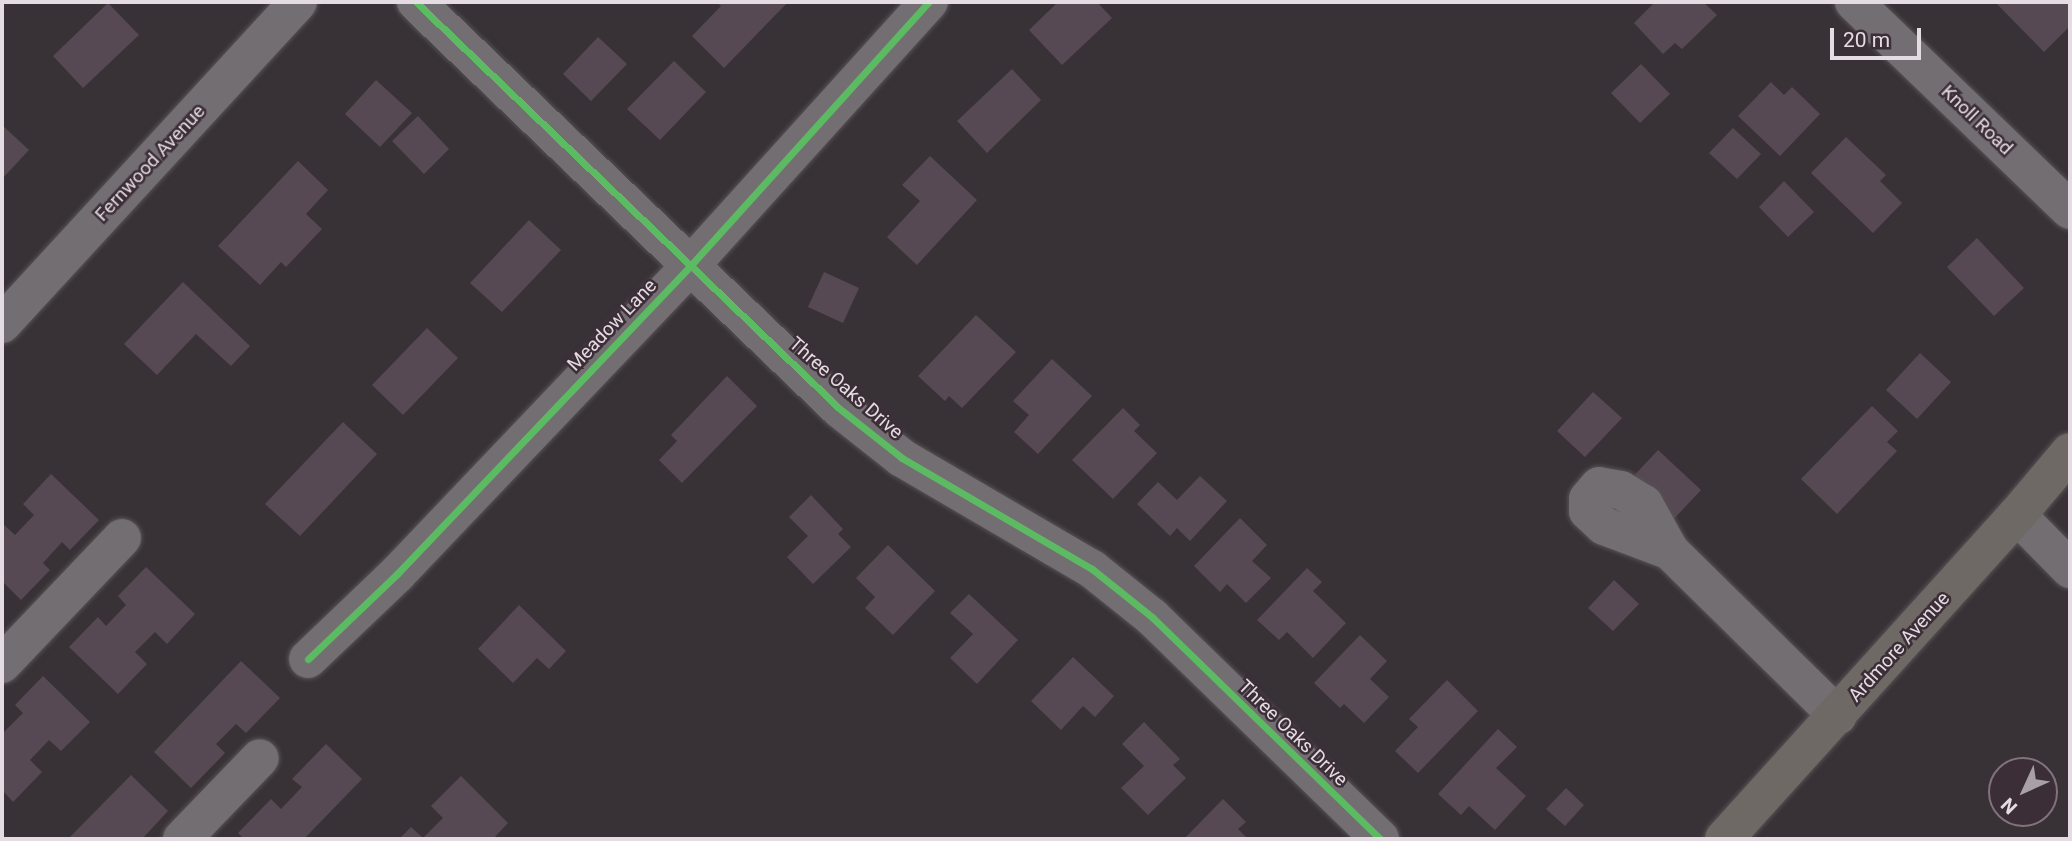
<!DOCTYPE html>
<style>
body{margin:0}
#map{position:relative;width:2072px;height:841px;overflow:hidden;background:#383236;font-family:Roboto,sans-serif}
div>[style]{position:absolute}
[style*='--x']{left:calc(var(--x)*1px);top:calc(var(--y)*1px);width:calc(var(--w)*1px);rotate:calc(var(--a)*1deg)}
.building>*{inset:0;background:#564953}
.roads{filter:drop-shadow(0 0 2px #575155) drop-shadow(0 0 2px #575155)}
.minor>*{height:38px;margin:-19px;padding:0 19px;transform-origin:19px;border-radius:19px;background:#736e71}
.major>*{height:38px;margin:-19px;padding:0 19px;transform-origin:19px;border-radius:19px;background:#6f6966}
.cycleway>*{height:7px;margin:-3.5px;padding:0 3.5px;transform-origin:3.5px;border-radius:3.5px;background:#5cba63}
span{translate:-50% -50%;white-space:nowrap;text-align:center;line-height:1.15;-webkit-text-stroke:5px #3c2e37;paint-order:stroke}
.street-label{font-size:19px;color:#e5dbe2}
.frame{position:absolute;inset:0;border:4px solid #e5dbe2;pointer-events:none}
.north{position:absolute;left:1988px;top:757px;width:70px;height:70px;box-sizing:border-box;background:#3c2e37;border:2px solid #80737b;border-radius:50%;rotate:225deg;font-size:19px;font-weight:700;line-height:28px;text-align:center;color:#e5dbe2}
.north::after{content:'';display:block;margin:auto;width:24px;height:32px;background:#a8a0a6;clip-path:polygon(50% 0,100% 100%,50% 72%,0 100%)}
.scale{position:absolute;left:1830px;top:28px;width:91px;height:32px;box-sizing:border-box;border:4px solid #e5dbe2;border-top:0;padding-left:9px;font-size:21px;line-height:24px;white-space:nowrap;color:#e5dbe2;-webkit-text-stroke:5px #3c2e37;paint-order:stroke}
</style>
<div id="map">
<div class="building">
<i style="clip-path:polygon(716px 2px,788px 2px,724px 68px,692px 36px,721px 6px)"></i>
<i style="clip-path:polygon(1058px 2px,1097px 2px,1112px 18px,1062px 65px,1029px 30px)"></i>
<i style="clip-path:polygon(1655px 2px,1703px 2px,1717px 15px,1682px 49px,1675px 43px,1663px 54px,1634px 23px)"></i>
<i style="clip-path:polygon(1995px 2px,2070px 2px,2070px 26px,2044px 52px)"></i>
<i style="clip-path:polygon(108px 3px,139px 35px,83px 88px,53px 56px)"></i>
<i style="clip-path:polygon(598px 37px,627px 64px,591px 101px,563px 74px)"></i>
<i style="clip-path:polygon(674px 61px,706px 92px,660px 140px,627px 109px)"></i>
<i style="clip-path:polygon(1641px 64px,1670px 94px,1640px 123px,1611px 93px)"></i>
<i style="clip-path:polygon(1012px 69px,1041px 100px,987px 153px,957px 121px)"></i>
<i style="clip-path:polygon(376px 80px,412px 113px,380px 147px,345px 114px)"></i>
<i style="clip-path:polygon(1771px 82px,1784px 95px,1792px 87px,1820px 114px,1780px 156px,1738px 116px)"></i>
<i style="clip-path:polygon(418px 116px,449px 149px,424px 174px,392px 141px)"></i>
<i style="clip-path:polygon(2px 125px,29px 150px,2px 179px)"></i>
<i style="clip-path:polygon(1733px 128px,1761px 154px,1737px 179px,1709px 153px)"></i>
<i style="clip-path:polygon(1846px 137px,1886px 175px,1880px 181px,1902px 203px,1873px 233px,1811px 173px)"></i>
<i style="clip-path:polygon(930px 156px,977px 200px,917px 265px,887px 237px,920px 201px,902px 185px)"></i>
<i style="clip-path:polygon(298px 161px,328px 190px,306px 214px,322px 229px,286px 267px,281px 262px,260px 285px,218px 246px)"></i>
<i style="clip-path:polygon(1784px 181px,1814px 212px,1788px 237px,1759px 207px)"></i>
<i style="clip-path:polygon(529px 220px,561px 250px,502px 312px,470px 283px)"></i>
<i style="clip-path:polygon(1977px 238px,2024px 288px,1994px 316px,1947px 267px)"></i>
<i style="clip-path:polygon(824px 272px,859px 288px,843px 323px,808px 307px)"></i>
<i style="clip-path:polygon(183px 282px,250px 346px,231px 366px,196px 334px,157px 375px,124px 344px)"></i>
<i style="clip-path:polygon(976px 315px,1016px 352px,962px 408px,949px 396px,945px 401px,918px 376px)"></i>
<i style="clip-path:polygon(427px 328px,458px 358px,403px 415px,372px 385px)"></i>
<i style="clip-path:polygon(1920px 353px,1951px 382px,1917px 419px,1886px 390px)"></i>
<i style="clip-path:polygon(1052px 359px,1092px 396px,1038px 454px,1014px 432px,1029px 415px,1013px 401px)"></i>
<i style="clip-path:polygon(727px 376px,757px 406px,682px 483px,659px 460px,677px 441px,671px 435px)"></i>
<i style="clip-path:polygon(1593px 392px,1622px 418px,1585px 457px,1557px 431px)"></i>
<i style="clip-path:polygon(1872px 406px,1898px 431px,1887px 442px,1897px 451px,1837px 514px,1801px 479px)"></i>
<i style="clip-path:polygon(1123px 408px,1140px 425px,1134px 431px,1157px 453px,1113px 499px,1072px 460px)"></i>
<i style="clip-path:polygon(343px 422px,377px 454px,300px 536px,265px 504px)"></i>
<i style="clip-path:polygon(1658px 450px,1701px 490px,1671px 522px,1628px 482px)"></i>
<i style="clip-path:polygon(51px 474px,99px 520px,70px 550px,62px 542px,43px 563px,50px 570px,21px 600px,2px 581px,2px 523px,15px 535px,34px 515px,23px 504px)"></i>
<i style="clip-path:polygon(1200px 476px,1227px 501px,1190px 541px,1177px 528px,1170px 536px,1137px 504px,1158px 482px,1177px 500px)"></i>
<i style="clip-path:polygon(811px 495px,843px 529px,838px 534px,851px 547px,813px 584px,787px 557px,808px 536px,789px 517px)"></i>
<i style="clip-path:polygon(1240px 518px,1267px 545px,1252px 561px,1271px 578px,1246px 603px,1227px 584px,1220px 592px,1194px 566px)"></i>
<i style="clip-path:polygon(888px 545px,935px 591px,893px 635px,865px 608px,875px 597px,856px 578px)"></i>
<i style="clip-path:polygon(146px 567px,195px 614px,167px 644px,155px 632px,135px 652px,147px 664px,118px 694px,69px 647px,98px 617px,106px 626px,126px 605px,118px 596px)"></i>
<i style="clip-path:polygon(1307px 568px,1322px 582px,1313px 591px,1346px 623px,1313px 658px,1287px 632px,1279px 640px,1257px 620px)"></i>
<i style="clip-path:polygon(1614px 580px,1639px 604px,1613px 631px,1588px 608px)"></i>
<i style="clip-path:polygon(969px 594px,1018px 640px,977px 684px,950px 658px,973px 634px,950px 613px)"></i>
<i style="clip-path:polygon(519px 605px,566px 651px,549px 669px,537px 658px,513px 683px,478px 649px)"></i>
<i style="clip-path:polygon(1360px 635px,1387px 661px,1370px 679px,1389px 697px,1364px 723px,1344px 704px,1340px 708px,1314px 683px)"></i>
<i style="clip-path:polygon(1073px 657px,1114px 696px,1095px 717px,1083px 706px,1061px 730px,1031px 701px)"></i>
<i style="clip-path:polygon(241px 661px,280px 698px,246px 733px,236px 724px,216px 744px,225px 753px,191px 788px,154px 752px)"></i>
<i style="clip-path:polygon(43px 676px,90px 722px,61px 751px,49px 740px,30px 760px,42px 772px,13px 802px,2px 790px,2px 734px,23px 713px,15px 705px)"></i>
<i style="clip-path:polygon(1447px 680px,1478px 711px,1418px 773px,1395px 751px,1418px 727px,1409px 719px)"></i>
<i style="clip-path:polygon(1144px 722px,1180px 759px,1173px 765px,1186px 778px,1148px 815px,1121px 788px,1144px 766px,1122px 744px)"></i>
<i style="clip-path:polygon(1498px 729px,1517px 747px,1496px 768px,1526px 796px,1495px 830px,1469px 806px,1461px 815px,1438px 794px)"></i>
<i style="clip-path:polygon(326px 744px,362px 779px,304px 839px,244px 839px,238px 833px,271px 799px,281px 809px,302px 787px,292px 779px)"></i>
<i style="clip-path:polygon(131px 775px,168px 811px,142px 839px,68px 839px)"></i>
<i style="clip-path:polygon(461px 776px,508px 823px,493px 839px,399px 839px,411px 827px,423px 838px,443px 818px,431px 806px)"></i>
<i style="clip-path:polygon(1566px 788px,1584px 805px,1565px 826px,1546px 809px)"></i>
<i style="clip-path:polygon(1223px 799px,1246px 822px,1238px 829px,1248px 839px,1184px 839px)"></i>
</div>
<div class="roads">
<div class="minor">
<i style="--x:416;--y:2;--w:588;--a:43.83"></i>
<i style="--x:840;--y:409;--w:79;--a:38.3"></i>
<i style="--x:902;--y:458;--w:220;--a:30.3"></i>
<i style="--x:1092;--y:569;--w:77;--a:38.7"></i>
<i style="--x:1152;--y:617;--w:318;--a:44.2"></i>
<i style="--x:1854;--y:2;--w:300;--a:43.9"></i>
<i style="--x:2;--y:324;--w:437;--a:-47.4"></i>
<i style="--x:2017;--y:515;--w:76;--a:45.5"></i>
<i style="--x:1670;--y:551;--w:54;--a:-119"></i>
<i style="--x:1644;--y:504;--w:27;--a:-149"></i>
<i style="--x:1621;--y:490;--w:22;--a:-170"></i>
<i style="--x:1599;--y:486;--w:17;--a:130"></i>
<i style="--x:1588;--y:499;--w:12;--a:90"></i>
<i style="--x:1588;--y:511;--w:22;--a:43"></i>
<i style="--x:1604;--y:526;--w:71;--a:20.7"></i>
<i style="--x:1670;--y:551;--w:235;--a:44.5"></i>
<i style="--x:308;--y:659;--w:123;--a:-43.7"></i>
<i style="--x:397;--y:574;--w:427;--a:-46.4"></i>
<i style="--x:691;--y:265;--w:355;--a:-47.9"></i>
<i style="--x:2;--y:664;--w:174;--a:-46.4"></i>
<i style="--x:182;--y:839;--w:112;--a:-46.1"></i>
</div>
<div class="major">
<i style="--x:1724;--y:839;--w:437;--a:-47.9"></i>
<i style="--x:2017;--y:515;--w:82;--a:-49.9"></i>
</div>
</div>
<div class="cycleway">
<i style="--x:416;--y:2;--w:588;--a:43.83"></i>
<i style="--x:840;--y:409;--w:79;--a:38.3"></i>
<i style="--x:902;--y:458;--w:220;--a:30.3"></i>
<i style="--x:1092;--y:569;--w:77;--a:38.7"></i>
<i style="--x:1152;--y:617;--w:318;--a:44.2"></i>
<i style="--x:308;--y:659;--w:123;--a:-43.7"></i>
<i style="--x:397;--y:574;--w:427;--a:-46.4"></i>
<i style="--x:691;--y:265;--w:355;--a:-47.9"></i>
</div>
<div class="street-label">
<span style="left:1977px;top:120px;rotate:44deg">Knoll Road</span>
<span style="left:150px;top:163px;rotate:-47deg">Fernwood Avenue</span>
<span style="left:612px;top:325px;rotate:-46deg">Meadow Lane</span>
<span style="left:846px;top:388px;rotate:41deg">Three Oaks Drive</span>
<span style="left:1899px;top:647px;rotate:-48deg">Ardmore Avenue</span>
<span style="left:1293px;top:733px;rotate:44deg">Three Oaks Drive</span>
</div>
<div class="frame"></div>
<div class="north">N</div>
<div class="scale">20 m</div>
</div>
